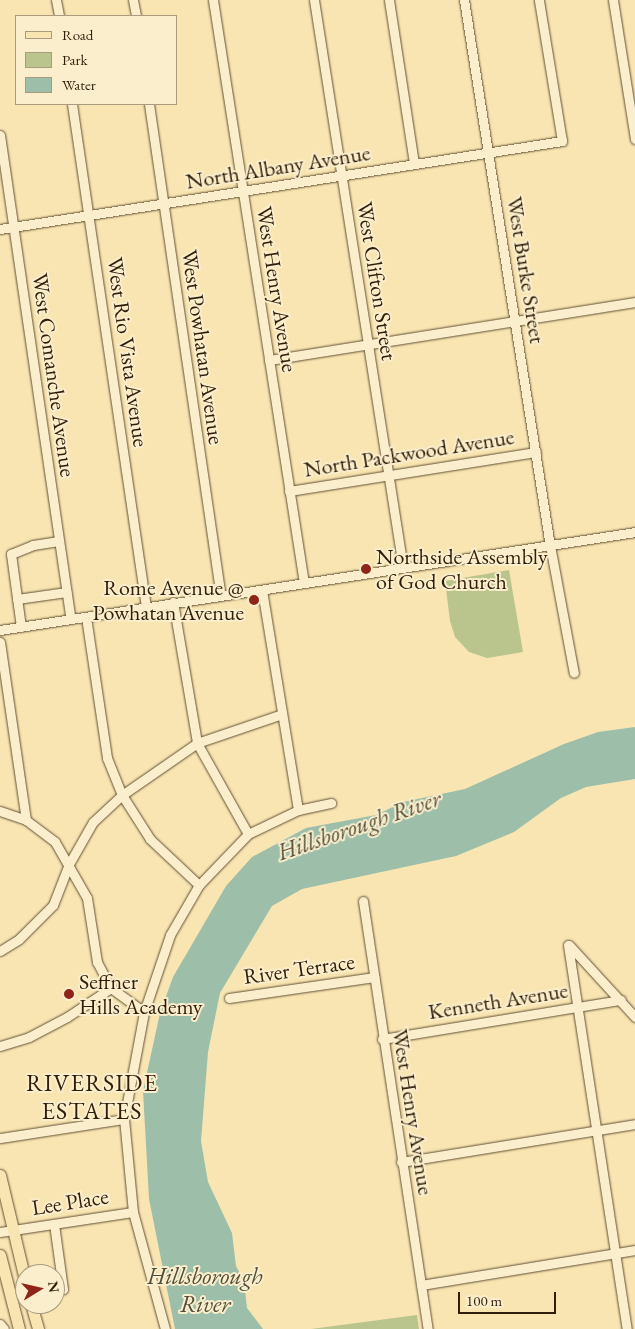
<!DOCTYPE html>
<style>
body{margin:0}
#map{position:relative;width:635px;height:1329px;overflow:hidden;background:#f8e5b2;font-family:"EB Garamond",serif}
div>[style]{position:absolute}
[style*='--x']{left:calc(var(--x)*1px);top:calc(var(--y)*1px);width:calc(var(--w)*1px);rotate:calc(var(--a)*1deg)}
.green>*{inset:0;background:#bac58e}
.water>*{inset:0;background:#9dbfaa}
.roads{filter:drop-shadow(0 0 1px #635033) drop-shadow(0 0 1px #635033)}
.minor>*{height:9px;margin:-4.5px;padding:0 4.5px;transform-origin:4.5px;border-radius:4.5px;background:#faeecd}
.major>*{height:11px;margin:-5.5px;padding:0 5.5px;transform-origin:5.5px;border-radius:5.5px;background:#f8e5b2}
.dots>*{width:14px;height:14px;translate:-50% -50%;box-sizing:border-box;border:2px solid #faeecd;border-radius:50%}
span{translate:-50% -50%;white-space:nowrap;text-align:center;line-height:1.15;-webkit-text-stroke:4px #faeecd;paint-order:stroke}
.street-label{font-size:22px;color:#311e09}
.poi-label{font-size:22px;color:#311e09}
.left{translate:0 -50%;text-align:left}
.right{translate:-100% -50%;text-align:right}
.water-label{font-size:24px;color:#514e39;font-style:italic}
.neighbourhood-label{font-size:24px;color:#311e09;letter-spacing:1px}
.legend{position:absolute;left:15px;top:15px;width:162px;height:90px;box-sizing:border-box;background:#faeecd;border:1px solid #aa9b7f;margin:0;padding:6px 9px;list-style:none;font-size:15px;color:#311e09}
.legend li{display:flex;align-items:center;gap:10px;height:25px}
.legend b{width:25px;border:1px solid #aa9b7f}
.north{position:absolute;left:15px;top:1264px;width:50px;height:50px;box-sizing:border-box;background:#faeecd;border:1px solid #aa9b7f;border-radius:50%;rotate:81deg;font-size:14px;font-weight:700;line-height:20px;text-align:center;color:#311e09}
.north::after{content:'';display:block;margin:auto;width:18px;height:22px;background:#8f2418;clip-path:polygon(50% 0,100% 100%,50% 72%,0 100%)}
.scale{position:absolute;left:458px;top:1292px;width:98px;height:22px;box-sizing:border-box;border:2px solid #311e09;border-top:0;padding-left:6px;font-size:15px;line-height:18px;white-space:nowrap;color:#311e09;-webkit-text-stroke:4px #faeecd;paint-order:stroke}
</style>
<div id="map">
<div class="green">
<i style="clip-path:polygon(509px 570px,523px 652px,487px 658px,469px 652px,455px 637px,450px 621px,445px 581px)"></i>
<i style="clip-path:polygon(417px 1315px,419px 1329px,311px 1329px)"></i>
</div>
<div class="water">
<i style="clip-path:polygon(635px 727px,635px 779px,586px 787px,561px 798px,514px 832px,456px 856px,302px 889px,272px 906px,220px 993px,208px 1052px,201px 1141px,208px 1182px,232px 1233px,236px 1266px,244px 1281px,247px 1308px,263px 1329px,175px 1329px,149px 1199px,143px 1091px,160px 1013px,173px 977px,226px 886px,252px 857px,306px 828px,376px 815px,403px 802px,465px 789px,564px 744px,598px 732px)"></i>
</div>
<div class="roads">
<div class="minor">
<i style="--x:56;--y:0;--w:16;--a:79"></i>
<i style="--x:133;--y:0;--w:16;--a:79"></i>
<i style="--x:213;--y:0;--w:590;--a:81.13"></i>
<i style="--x:314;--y:0;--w:575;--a:81.09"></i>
<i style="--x:389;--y:0;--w:166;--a:81.3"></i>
<i style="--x:464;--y:0;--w:547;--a:81.05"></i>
<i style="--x:549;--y:540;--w:135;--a:79.4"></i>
<i style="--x:613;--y:0;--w:141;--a:81"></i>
<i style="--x:72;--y:104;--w:508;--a:81.63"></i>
<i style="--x:149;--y:104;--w:497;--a:81.7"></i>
<i style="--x:0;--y:135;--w:489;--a:81.7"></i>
<i style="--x:0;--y:229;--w:569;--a:-8.9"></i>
<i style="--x:562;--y:141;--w:143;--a:-99.3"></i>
<i style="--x:269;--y:360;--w:371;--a:-9"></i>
<i style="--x:289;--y:491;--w:250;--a:-9"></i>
<i style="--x:262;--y:590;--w:223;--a:80.7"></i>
<i style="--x:17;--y:599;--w:50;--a:-8"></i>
<i style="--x:173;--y:602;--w:143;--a:80.3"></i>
<i style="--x:197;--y:743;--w:104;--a:60.7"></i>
<i style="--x:86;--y:617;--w:143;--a:81.5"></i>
<i style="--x:107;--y:758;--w:40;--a:68"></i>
<i style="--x:122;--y:795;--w:52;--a:57.5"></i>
<i style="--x:150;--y:839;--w:67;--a:43.2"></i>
<i style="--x:21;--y:627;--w:74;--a:-97.8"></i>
<i style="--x:11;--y:554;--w:24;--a:-22"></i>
<i style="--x:33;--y:545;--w:26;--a:-9"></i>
<i style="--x:0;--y:630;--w:643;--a:-8.77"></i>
<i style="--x:0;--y:642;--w:180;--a:81.7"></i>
<i style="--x:26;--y:820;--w:36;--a:37"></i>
<i style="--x:55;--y:842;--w:64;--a:60.3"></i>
<i style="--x:87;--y:898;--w:65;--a:81.1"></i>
<i style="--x:97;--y:962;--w:30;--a:62"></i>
<i style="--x:111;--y:988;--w:41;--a:36"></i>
<i style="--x:0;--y:811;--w:28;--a:19"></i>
<i style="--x:363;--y:901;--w:433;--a:81.4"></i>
<i style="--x:568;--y:945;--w:389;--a:81.3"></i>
<i style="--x:569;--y:945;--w:98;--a:47.5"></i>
<i style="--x:0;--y:951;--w:22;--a:-32"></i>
<i style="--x:19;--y:939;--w:48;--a:-45"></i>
<i style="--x:53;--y:905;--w:44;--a:-68.7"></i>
<i style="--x:69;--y:864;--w:48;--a:-60.3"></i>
<i style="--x:93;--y:822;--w:40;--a:-43"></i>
<i style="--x:122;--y:795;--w:91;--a:-34.7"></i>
<i style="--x:197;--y:743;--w:90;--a:-18.8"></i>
<i style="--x:229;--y:998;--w:147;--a:-8.2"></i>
<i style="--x:382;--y:1039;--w:242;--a:-9.3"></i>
<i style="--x:0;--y:1046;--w:30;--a:-17"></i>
<i style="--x:29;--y:1037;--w:43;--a:-27.8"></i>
<i style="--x:67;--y:1017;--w:53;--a:-33.4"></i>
<i style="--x:0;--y:1138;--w:125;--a:-8.7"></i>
<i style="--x:401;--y:1162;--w:237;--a:-9.2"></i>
<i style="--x:54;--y:1224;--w:66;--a:82.1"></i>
<i style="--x:0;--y:1232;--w:134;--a:-8.6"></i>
<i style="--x:421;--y:1285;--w:217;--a:-9.3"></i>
<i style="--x:0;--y:1324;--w:6;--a:51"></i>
<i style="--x:165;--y:1329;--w:121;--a:-105.3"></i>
<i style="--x:133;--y:1212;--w:93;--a:-95.5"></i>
<i style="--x:124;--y:1119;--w:109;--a:-79.4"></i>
<i style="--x:144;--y:1012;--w:81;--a:-71.3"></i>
<i style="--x:170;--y:935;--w:58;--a:-59.9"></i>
<i style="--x:199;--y:885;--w:71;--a:-46.1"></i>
<i style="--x:248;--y:834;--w:55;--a:-25.6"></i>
<i style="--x:298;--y:810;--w:34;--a:-12"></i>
</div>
<div class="major">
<i style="--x:0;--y:1175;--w:108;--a:76.6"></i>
<i style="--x:0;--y:1255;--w:76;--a:75.6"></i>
<i style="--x:31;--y:1304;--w:26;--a:74"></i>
</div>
</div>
<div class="dots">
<i style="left:366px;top:569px;background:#8f2418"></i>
<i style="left:254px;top:600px;background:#8f2418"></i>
<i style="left:69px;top:994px;background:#8f2418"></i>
</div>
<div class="street-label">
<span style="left:278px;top:167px;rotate:-9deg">North Albany Avenue</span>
<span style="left:526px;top:270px;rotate:81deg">West Burke Street</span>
<span style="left:377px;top:281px;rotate:81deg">West Clifton Street</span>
<span style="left:277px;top:289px;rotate:81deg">West Henry Avenue</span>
<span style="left:203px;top:347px;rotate:82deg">West Powhatan Avenue</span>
<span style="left:128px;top:352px;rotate:82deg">West Rio Vista Avenue</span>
<span style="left:54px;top:375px;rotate:82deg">West Comanche Avenue</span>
<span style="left:409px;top:453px;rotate:-9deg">North Packwood Avenue</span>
<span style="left:299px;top:969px;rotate:-8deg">River Terrace</span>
<span style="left:498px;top:1001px;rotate:-9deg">Kenneth Avenue</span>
<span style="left:413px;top:1112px;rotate:81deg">West Henry Avenue</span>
<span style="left:70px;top:1202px;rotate:-9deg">Lee Place</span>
</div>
<div class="poi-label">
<span class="left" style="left:376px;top:569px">Northside Assembly<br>of God Church</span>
<span class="right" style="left:244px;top:600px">Rome Avenue @<br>Powhatan Avenue</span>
<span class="left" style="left:79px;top:994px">Seffner<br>Hills Academy</span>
</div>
<div class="water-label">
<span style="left:359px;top:825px;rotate:-19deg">Hillsborough River</span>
<span style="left:205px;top:1290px">Hillsborough<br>River</span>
</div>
<div class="neighbourhood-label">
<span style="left:92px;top:1097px">RIVERSIDE<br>ESTATES</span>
</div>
<ul class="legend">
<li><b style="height:6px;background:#f8e5b2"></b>Road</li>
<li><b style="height:14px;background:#bac58e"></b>Park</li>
<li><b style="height:14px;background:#9dbfaa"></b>Water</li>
</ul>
<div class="north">N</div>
<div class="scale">100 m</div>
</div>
